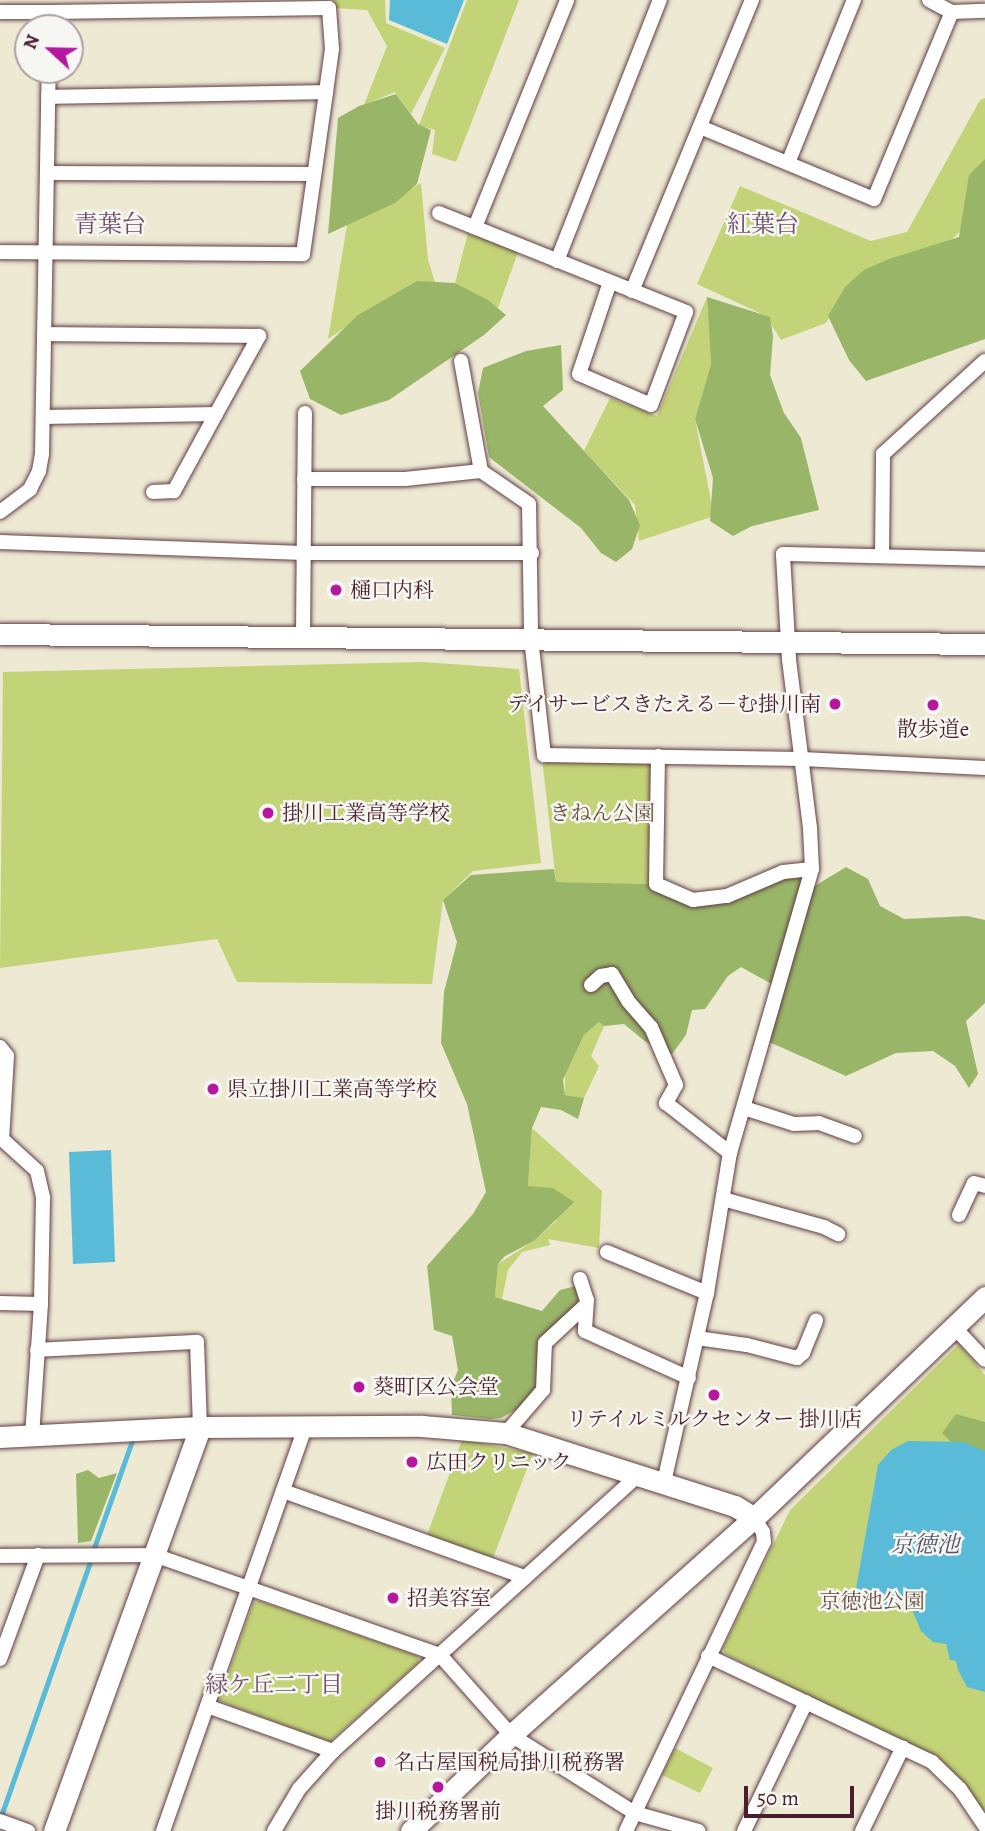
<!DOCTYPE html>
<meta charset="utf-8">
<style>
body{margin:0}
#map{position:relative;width:985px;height:1831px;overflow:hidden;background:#ede9d3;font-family:Alegreya,"Noto Serif JP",serif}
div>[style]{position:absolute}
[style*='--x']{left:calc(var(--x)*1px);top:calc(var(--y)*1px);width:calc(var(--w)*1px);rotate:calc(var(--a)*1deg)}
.green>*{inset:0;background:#c2d477}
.forest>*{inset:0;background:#99b668}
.water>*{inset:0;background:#5abbd9}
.stream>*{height:4.5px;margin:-2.25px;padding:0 2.25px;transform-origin:2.25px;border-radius:2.25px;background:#5abbd9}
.roads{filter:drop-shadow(0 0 2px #623d44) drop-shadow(0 0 2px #623d44)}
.street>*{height:14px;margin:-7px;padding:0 7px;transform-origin:7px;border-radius:7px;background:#fff}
.secondary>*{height:21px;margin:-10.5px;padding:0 10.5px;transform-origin:10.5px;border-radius:10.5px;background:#fff}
.dots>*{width:19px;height:19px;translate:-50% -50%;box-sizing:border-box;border:4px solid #f6f6f2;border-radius:50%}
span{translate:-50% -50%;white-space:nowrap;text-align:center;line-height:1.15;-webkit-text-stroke:5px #f6f6f2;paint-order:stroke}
.poi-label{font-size:21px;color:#4a1f2b}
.left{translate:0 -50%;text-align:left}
.right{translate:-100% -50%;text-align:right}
.park-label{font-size:21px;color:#684c3e}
.water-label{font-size:23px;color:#505668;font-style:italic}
.neighbourhood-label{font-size:23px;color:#6f4d6a}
.quarter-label{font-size:24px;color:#6f4d6a}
.north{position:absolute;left:14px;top:14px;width:70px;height:70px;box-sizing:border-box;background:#f6f6f2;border:2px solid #b1a0a2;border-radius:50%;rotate:292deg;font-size:19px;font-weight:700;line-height:28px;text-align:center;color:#4a1f2b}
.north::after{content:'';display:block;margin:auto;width:24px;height:32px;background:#b5179e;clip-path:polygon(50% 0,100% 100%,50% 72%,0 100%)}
.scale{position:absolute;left:744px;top:1786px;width:110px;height:32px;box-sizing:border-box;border:4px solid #4a1f2b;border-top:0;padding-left:9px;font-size:21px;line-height:24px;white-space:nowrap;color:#4a1f2b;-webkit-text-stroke:5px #f6f6f2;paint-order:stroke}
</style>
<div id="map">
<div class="green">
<i style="clip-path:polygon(333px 0,385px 0,386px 23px,445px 48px,411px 114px,395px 92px,364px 105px,387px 46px,367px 10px,333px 8px)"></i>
<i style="clip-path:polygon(467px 0,519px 0,456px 162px,432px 154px,435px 130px,419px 125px)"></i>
<i style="clip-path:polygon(985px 98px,985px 167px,969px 223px,944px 247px,845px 287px,826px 323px,781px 340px,766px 316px,697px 284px,740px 186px,871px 241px,907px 232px,980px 100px)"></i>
<i style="clip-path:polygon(421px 183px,428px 260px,435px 282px,412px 284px,328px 339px,347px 225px)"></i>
<i style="clip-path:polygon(468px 233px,518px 252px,498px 308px,455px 283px)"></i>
<i style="clip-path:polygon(707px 297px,711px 364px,695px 419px,714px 516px,639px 541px,635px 505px,584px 451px,610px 398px,657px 416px)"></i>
<i style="clip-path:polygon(422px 662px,519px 669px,541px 863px,473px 871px,443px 900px,432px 984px,237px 982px,217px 939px,0 968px,3px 672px)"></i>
<i style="clip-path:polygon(658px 756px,652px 884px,556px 882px,542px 758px)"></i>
<i style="clip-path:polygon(599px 1022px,604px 1026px,591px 1056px,599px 1066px,584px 1098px,565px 1095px,565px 1076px,584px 1035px)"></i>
<i style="clip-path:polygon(532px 1128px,602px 1191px,599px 1248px,548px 1239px,550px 1245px,522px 1252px,508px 1270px,502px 1299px,495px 1297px,498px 1264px,534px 1241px,557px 1220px,528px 1186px)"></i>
<i style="clip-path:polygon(959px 1344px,985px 1375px,985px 1826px,930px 1757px,725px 1654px,723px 1648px,790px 1510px)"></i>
<i style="clip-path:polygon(462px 1440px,533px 1453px,493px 1558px,427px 1535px)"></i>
<i style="clip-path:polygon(259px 1601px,418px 1656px,419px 1662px,329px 1742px,219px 1701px,253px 1603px)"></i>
<i style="clip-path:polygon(675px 1748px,713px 1768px,700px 1793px,662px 1775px)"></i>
</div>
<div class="forest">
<i style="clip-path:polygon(396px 94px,418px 124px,431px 130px,417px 184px,395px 203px,328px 234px,338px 118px,359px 106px)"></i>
<i style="clip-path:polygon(985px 159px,985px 339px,866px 381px,849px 360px,828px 316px,845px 287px,864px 270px,889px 259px,959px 237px,969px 175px)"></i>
<i style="clip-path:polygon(417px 281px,455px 283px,488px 300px,506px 315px,484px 335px,389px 400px,341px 415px,310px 399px,300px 371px,358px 315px)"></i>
<i style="clip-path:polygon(707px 297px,770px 317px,773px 336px,770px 375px,784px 413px,801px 438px,819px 510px,752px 526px,733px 536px,710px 521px,713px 478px,695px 419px,711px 364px)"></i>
<i style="clip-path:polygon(561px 345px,563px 390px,543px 406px,629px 500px,640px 525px,632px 549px,616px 562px,601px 553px,581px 528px,489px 457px,478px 393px,483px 368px,526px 351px)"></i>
<i style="clip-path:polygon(846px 867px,868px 879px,880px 906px,904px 919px,967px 916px,985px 920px,985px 1003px,966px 1021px,978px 1074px,969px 1088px,955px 1066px,933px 1051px,896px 1053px,846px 1076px,769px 1042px,783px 996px,794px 933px,805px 892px)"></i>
<i style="clip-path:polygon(554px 869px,556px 882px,656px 884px,714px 898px,797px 871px,810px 876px,779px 988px,741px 967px,728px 976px,705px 1009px,692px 1010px,686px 1035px,672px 1054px,646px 1042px,624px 1024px,604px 1026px,599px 1022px,584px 1035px,563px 1080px,565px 1095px,584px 1098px,578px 1119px,561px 1110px,541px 1107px,532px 1128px,528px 1186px,553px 1188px,574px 1202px,534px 1241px,505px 1256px,498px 1264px,495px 1297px,542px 1311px,560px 1290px,580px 1285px,584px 1302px,542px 1344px,543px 1376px,528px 1403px,501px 1418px,491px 1419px,452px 1415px,451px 1387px,458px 1370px,452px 1336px,434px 1330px,427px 1266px,473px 1214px,486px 1192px,467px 1104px,441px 1043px,444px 992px,457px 942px,443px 900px,471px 875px)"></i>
<i style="clip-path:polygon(956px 1414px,985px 1422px,985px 1451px,951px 1442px,942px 1433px)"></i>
<i style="clip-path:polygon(88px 1470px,99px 1478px,117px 1473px,91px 1541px,78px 1543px,76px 1474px)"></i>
</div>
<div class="water">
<i style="clip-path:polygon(390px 0,464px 0,447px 44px,389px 20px)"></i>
<i style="clip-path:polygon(111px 1150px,115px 1262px,73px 1264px,69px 1152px)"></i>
<i style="clip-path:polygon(908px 1441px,963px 1442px,985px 1451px,985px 1692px,967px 1687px,958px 1670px,956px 1661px,950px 1660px,946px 1644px,933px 1642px,921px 1631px,911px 1607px,900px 1602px,890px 1607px,875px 1605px,852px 1611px,878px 1465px,891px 1450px)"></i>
</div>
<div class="stream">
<i style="--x:93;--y:1551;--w:120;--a:-70.5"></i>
<i style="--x:0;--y:1819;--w:275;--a:-70.7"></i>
</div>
<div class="roads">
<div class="street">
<i style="--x:929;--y:0;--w:26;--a:28"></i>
<i style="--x:952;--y:12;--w:33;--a:-2"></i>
<i style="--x:0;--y:12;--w:50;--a:0"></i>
<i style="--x:50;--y:12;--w:16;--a:90"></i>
<i style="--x:50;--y:12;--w:279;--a:-0.8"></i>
<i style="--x:329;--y:8;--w:41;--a:85.8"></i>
<i style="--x:332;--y:49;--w:43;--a:97.9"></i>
<i style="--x:700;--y:127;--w:188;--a:22.5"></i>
<i style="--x:874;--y:199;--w:203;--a:-67.4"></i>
<i style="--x:788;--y:163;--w:176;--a:-68"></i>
<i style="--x:47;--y:173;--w:266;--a:0.2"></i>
<i style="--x:439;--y:213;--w:266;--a:21.8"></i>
<i style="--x:686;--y:312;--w:99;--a:110.6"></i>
<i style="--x:651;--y:405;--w:78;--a:-156.7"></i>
<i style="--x:579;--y:374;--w:97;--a:-71.4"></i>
<i style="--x:475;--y:227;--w:245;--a:-67.9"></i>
<i style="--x:0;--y:252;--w:303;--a:0.4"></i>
<i style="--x:303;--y:254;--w:164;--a:-81.9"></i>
<i style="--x:326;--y:92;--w:278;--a:179"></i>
<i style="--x:557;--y:261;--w:281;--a:-68.5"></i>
<i style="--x:632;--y:291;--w:315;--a:-67.6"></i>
<i style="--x:44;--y:334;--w:215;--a:0.5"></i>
<i style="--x:259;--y:336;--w:89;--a:118.9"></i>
<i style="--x:461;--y:361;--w:112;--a:79.7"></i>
<i style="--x:481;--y:471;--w:58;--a:34.5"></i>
<i style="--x:529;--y:504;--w:134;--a:89.1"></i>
<i style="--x:531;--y:638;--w:118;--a:83.7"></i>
<i style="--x:544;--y:755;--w:258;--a:0.9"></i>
<i style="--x:802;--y:759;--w:183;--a:2.8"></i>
<i style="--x:43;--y:417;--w:173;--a:-1"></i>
<i style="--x:216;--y:414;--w:88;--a:118.6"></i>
<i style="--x:174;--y:491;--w:21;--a:177"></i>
<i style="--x:304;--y:479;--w:101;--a:0"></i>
<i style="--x:405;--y:479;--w:76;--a:-6"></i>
<i style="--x:0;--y:512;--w:38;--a:-37"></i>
<i style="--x:30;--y:489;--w:20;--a:-63"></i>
<i style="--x:39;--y:471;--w:17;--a:-80"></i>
<i style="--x:42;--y:454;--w:384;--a:-89"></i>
<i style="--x:0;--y:542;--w:303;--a:2.1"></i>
<i style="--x:303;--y:553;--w:229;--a:0"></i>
<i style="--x:882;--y:556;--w:102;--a:-89.4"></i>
<i style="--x:883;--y:454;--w:138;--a:-42.4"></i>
<i style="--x:303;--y:636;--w:223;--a:-89.5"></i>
<i style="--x:658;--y:756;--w:128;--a:90.9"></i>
<i style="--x:656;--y:884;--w:40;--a:23.4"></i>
<i style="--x:693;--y:900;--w:34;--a:-7"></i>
<i style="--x:727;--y:896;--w:61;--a:-23.2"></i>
<i style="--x:783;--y:872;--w:29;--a:-6"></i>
<i style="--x:591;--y:985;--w:13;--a:-42"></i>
<i style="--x:601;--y:976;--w:11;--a:-10"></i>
<i style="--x:612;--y:974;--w:31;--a:59"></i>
<i style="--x:628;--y:1001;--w:35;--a:49"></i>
<i style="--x:651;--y:1027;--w:63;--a:66.7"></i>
<i style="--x:676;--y:1085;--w:21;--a:119"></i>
<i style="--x:666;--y:1103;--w:81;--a:38"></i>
<i style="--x:0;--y:1047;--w:11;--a:52"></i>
<i style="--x:7;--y:1056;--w:83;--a:93.4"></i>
<i style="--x:2;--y:1139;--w:47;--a:42.4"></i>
<i style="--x:37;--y:1171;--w:28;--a:77"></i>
<i style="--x:43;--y:1198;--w:106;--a:91.1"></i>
<i style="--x:744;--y:1108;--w:52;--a:17.7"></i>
<i style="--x:794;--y:1124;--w:25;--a:-2"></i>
<i style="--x:819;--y:1123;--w:38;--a:20"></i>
<i style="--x:723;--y:1199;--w:105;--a:15.5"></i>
<i style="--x:824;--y:1227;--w:16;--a:27"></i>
<i style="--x:959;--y:1215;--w:35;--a:-65"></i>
<i style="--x:974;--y:1183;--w:11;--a:15"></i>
<i style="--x:607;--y:1252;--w:108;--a:22.3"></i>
<i style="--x:580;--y:1279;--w:22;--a:72"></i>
<i style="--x:587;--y:1300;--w:31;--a:94"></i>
<i style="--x:585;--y:1331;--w:114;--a:24.3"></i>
<i style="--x:0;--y:1303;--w:41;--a:1.4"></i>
<i style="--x:41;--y:1304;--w:131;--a:93.9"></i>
<i style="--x:954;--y:1327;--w:45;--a:46.8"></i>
<i style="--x:697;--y:1338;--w:50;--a:8"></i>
<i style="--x:747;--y:1345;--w:52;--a:14.6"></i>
<i style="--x:797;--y:1358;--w:8;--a:-40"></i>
<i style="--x:803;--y:1353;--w:35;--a:-68"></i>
<i style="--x:37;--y:1350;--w:160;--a:-2.9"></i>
<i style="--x:197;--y:1342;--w:85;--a:88"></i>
<i style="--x:506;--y:1433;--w:57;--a:-49.3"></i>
<i style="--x:543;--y:1390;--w:47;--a:-87.6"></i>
<i style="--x:545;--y:1343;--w:56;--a:-42.8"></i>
<i style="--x:664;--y:1482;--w:194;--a:-77.2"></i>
<i style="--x:707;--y:1293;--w:142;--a:-80.7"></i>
<i style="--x:730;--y:1153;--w:296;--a:-73.9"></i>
<i style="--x:812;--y:869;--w:41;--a:-92.8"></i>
<i style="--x:810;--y:828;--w:170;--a:-97.1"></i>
<i style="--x:789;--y:659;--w:105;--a:-93.3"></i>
<i style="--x:783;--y:554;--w:202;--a:1.4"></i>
<i style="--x:283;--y:1491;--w:257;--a:19.6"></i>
<i style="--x:0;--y:1556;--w:154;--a:-0.4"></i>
<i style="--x:154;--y:1555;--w:303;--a:19.3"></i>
<i style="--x:440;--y:1655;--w:107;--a:48.4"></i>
<i style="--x:511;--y:1735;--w:146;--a:32.2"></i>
<i style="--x:635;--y:1813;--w:66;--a:15.9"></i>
<i style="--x:708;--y:1656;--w:248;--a:25.3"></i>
<i style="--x:932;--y:1762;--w:39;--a:44"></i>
<i style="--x:960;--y:1789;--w:45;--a:56"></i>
<i style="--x:0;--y:1659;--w:111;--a:-69.9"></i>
<i style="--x:207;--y:1706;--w:134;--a:19.7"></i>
<i style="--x:0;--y:1821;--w:30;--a:20"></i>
<i style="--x:163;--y:1831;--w:430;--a:-70.6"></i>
<i style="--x:274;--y:1831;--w:49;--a:-59.2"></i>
<i style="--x:299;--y:1789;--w:51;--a:-48.2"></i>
<i style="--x:333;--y:1751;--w:411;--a:-42.1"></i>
<i style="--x:626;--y:1831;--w:320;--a:-64.5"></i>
<i style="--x:764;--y:1542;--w:10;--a:-96"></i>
<i style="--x:763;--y:1532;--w:17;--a:-123"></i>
<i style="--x:744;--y:1831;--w:143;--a:-64.3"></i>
<i style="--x:862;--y:1831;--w:93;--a:-64"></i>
</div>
<div class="secondary">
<i style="--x:0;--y:634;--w:985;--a:0.58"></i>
<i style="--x:0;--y:1437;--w:200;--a:-2.9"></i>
<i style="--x:200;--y:1427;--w:222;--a:-0.3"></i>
<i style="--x:422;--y:1426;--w:84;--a:4.8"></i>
<i style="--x:506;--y:1433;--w:240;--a:17.7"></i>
<i style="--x:735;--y:1506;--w:22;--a:32"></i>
<i style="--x:54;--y:1831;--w:430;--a:-70.1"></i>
<i style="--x:411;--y:1831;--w:139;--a:-43.8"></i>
<i style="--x:511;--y:1735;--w:326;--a:-41.8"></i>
<i style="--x:754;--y:1518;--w:320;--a:-43.7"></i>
</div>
</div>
<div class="dots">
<i style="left:336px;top:590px;background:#b5179e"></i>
<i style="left:835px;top:704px;background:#b5179e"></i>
<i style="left:933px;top:705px;background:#b5179e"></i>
<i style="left:268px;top:813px;background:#b5179e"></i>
<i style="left:213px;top:1089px;background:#b5179e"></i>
<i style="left:359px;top:1387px;background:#b5179e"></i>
<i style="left:714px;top:1395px;background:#b5179e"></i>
<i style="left:412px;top:1462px;background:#b5179e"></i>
<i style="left:393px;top:1598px;background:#b5179e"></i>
<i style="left:380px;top:1762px;background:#b5179e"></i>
<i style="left:438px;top:1787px;background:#b5179e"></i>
</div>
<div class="poi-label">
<span class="left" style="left:350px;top:590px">樋口内科</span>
<span class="right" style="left:821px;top:704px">デイサービスきたえる－む掛川南</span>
<span style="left:933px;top:729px">散歩道e</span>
<span class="left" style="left:282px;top:813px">掛川工業高等学校</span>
<span class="left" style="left:227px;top:1089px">県立掛川工業高等学校</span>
<span class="left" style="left:373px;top:1387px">葵町区公会堂</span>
<span style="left:714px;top:1419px">リテイルミルクセンター 掛川店</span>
<span class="left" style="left:426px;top:1462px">広田クリニック</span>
<span class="left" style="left:407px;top:1598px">招美容室</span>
<span class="left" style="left:394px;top:1762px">名古屋国税局掛川税務署</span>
<span style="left:438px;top:1811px">掛川税務署前</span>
</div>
<div class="park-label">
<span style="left:602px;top:813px">きねん公園</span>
<span style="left:872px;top:1601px">京徳池公園</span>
</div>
<div class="water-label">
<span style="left:925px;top:1545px">京徳池</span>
</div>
<div class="neighbourhood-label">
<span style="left:274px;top:1685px">緑ケ丘二丁目</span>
</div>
<div class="quarter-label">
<span style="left:110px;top:225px">青葉台</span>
<span style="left:763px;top:225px">紅葉台</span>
</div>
<div class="north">N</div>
<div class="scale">50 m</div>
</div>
